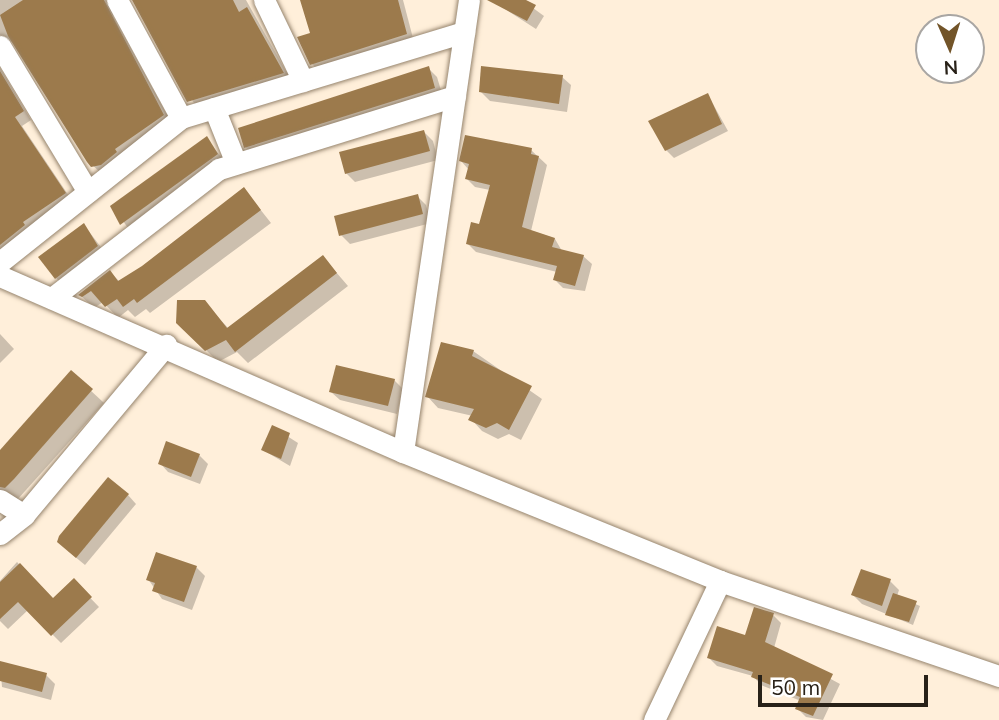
<!DOCTYPE html>
<style>
body{margin:0}
#map{position:relative;width:999px;height:720px;overflow:hidden;background:#ffefda;font-family:Mulish,sans-serif}
div>[style]{position:absolute}
[style*='--x']{left:calc(var(--x)*1px);top:calc(var(--y)*1px);width:calc(var(--w)*1px);rotate:calc(var(--a)*1deg)}
.shadow>*{inset:0;background:#0003}
.building>*{inset:0;background:#9c7a4c}
.roads{filter:drop-shadow(0 0 2px #96846d) drop-shadow(0 0 2px #96846d)}
.minor>*{height:21px;margin:-10.5px;padding:0 10.5px;transform-origin:10.5px;border-radius:10.5px;background:#fff}
span{translate:-50% -50%;white-space:nowrap;text-align:center;line-height:1.15;-webkit-text-stroke:6px #fff;paint-order:stroke}
.north{position:absolute;left:915px;top:14px;width:70px;height:70px;box-sizing:border-box;background:#fff;border:2px solid #a9a6a3;border-radius:50%;rotate:177deg;font-size:19px;font-weight:700;line-height:28px;text-align:center;color:#282118}
.north::after{content:'';display:block;margin:auto;width:24px;height:32px;background:#725429;clip-path:polygon(50% 0,100% 100%,50% 72%,0 100%)}
.scale{position:absolute;left:758px;top:675px;width:170px;height:32px;box-sizing:border-box;border:4px solid #282118;border-top:0;padding-left:9px;font-size:21px;line-height:24px;white-space:nowrap;color:#282118;-webkit-text-stroke:5px #fff;paint-order:stroke}
</style>
<div id="map">
<div class="shadow">
<i style="clip-path:polygon(0 0,118px 0,113px 16px,172px 124px,102px 174px,88px 161px,16px 44px,10px 41px,0 47px)"></i>
<i style="clip-path:polygon(134px 0,246px 0,292px 82px,198px 110px)"></i>
<i style="clip-path:polygon(313px 0,403px 0,414px 42px,320px 72px,312px 64px)"></i>
<i style="clip-path:polygon(491px 0,522px 0,544px 16px,536px 29px)"></i>
<i style="clip-path:polygon(0 68px,31px 120px,22px 126px,73px 202px,0 251px)"></i>
<i style="clip-path:polygon(428px 68px,437px 77px,443px 97px,254px 155px,245px 147px)"></i>
<i style="clip-path:polygon(562px 77px,571px 85px,567px 112px,490px 101px,481px 92px)"></i>
<i style="clip-path:polygon(708px 95px,728px 131px,674px 158px,666px 150px)"></i>
<i style="clip-path:polygon(424px 132px,433px 141px,438px 160px,355px 182px,346px 173px)"></i>
<i style="clip-path:polygon(207px 139px,228px 166px,133px 235px,113px 207px)"></i>
<i style="clip-path:polygon(531px 150px,547px 165px,531px 231px,555px 239px,562px 251px,583px 256px,592px 264px,585px 291px,563px 288px,555px 280px,557px 272px,476px 252px,468px 244px,481px 226px,490px 190px,475px 187px,467px 179px,469px 170px,461px 161px)"></i>
<i style="clip-path:polygon(244px 189px,271px 223px,150px 313px,146px 309px,135px 317px,128px 310px,118px 318px,103px 302px,94px 308px,80px 295px,110px 272px,120px 282px,143px 267px)"></i>
<i style="clip-path:polygon(417px 196px,426px 205px,431px 223px,350px 244px,341px 235px)"></i>
<i style="clip-path:polygon(84px 225px,110px 259px,69px 291px,56px 278px)"></i>
<i style="clip-path:polygon(323px 257px,348px 286px,248px 363px,237px 352px,218px 362px,178px 322px,204px 302px,229px 329px)"></i>
<i style="clip-path:polygon(0 334px,14px 349px,0 363px)"></i>
<i style="clip-path:polygon(473px 351px,542px 399px,521px 440px,509px 434px,498px 439px,482px 431px,471px 419px,473px 416px,438px 408px,427px 396px)"></i>
<i style="clip-path:polygon(72px 373px,104px 403px,17px 500px,11px 499px,0 490px,0 453px)"></i>
<i style="clip-path:polygon(394px 380px,403px 389px,397px 414px,340px 400px,331px 392px)"></i>
<i style="clip-path:polygon(273px 427px,298px 443px,290px 466px,263px 450px)"></i>
<i style="clip-path:polygon(199px 455px,208px 464px,200px 484px,168px 472px,160px 463px)"></i>
<i style="clip-path:polygon(128px 495px,136px 504px,85px 565px,68px 551px)"></i>
<i style="clip-path:polygon(17px 562px,53px 600px,74px 581px,99px 607px,61px 643px,28px 610px,8px 629px,0 621px,0 581px)"></i>
<i style="clip-path:polygon(196px 567px,205px 576px,192px 610px,162px 599px,148px 579px)"></i>
<i style="clip-path:polygon(890px 581px,899px 590px,897px 596px,920px 606px,913px 625px,862px 604px,853px 595px)"></i>
<i style="clip-path:polygon(773px 615px,781px 623px,774px 648px,840px 684px,823px 720px,806px 717px,797px 708px,801px 701px,761px 685px,753px 676px,717px 666px,709px 658px,747px 637px)"></i>
<i style="clip-path:polygon(0 663px,46px 675px,55px 684px,51px 700px,2px 687px)"></i>
</div>
<div class="building">
<i style="clip-path:polygon(23px 0,104px 0,164px 115px,115px 149px,117px 152px,101px 165px,91px 167px,87px 162px,8px 36px,0 15px)"></i>
<i style="clip-path:polygon(132px 0,233px 0,239px 12px,247px 7px,284px 73px,187px 102px)"></i>
<i style="clip-path:polygon(300px 0,398px 0,407px 34px,310px 65px,297px 37px,310px 33px)"></i>
<i style="clip-path:polygon(487px 0,526px 0,536px 5px,527px 21px)"></i>
<i style="clip-path:polygon(429px 66px,435px 88px,244px 148px,238px 128px)"></i>
<i style="clip-path:polygon(481px 66px,563px 75px,559px 104px,479px 92px)"></i>
<i style="clip-path:polygon(0 71px,24px 111px,15px 117px,66px 193px,23px 222px,25px 225px,0 245px)"></i>
<i style="clip-path:polygon(708px 93px,722px 124px,665px 151px,648px 121px)"></i>
<i style="clip-path:polygon(424px 130px,430px 151px,345px 174px,339px 152px)"></i>
<i style="clip-path:polygon(465px 135px,532px 148px,531px 154px,539px 156px,522px 227px,555px 238px,552px 247px,584px 255px,575px 286px,553px 280px,557px 266px,466px 244px,471px 222px,479px 224px,490px 185px,465px 179px,469px 164px,459px 161px)"></i>
<i style="clip-path:polygon(207px 136px,218px 154px,120px 225px,110px 206px)"></i>
<i style="clip-path:polygon(244px 187px,261px 210px,137px 303px,134px 299px,123px 307px,117px 299px,105px 307px,91px 291px,82px 297px,78px 295px,110px 270px,118px 281px,142px 266px)"></i>
<i style="clip-path:polygon(418px 194px,423px 214px,339px 236px,334px 216px)"></i>
<i style="clip-path:polygon(84px 223px,98px 246px,55px 279px,38px 257px)"></i>
<i style="clip-path:polygon(323px 255px,337px 273px,235px 352px,226px 340px,205px 351px,176px 323px,177px 300px,205px 300px,227px 328px)"></i>
<i style="clip-path:polygon(441px 342px,474px 350px,472px 356px,532px 386px,509px 430px,497px 423px,486px 428px,468px 420px,474px 409px,425px 397px)"></i>
<i style="clip-path:polygon(336px 365px,395px 379px,388px 406px,329px 392px)"></i>
<i style="clip-path:polygon(71px 370px,93px 389px,14px 479px,5px 488px,0 487px,0 450px)"></i>
<i style="clip-path:polygon(272px 425px,290px 433px,281px 459px,261px 450px)"></i>
<i style="clip-path:polygon(166px 441px,200px 454px,191px 477px,158px 464px)"></i>
<i style="clip-path:polygon(108px 477px,129px 494px,76px 558px,57px 542px,59px 536px)"></i>
<i style="clip-path:polygon(156px 552px,197px 566px,184px 602px,152px 591px,155px 583px,146px 580px)"></i>
<i style="clip-path:polygon(20px 563px,53px 598px,74px 578px,92px 597px,51px 636px,18px 602px,0 619px,0 582px)"></i>
<i style="clip-path:polygon(861px 569px,891px 579px,882px 606px,851px 595px)"></i>
<i style="clip-path:polygon(893px 593px,917px 601px,909px 622px,885px 615px)"></i>
<i style="clip-path:polygon(754px 607px,774px 613px,765px 642px,833px 674px,813px 716px,795px 709px,800px 697px,751px 677px,753px 672px,707px 658px,717px 626px,745px 635px)"></i>
<i style="clip-path:polygon(0 661px,47px 673px,42px 692px,0 681px)"></i>
</div>
<div class="roads">
<div class="minor">
<i style="--x:117;--y:0;--w:134;--a:61.5"></i>
<i style="--x:264;--y:0;--w:90;--a:64.3"></i>
<i style="--x:0;--y:46;--w:170;--a:58.9"></i>
<i style="--x:214;--y:108;--w:59;--a:68.2"></i>
<i style="--x:0;--y:262;--w:231;--a:-38.5"></i>
<i style="--x:181;--y:118;--w:296;--a:-16.9"></i>
<i style="--x:0;--y:276;--w:440;--a:23.6"></i>
<i style="--x:403;--y:452;--w:342;--a:22.1"></i>
<i style="--x:720;--y:581;--w:295;--a:18.8"></i>
<i style="--x:52;--y:298;--w:211;--a:-37.7"></i>
<i style="--x:219;--y:169;--w:247;--a:-17.2"></i>
<i style="--x:403;--y:452;--w:457;--a:-81.7"></i>
<i style="--x:0;--y:500;--w:28;--a:32"></i>
<i style="--x:0;--y:534;--w:31;--a:-38"></i>
<i style="--x:24;--y:515;--w:222;--a:-50.1"></i>
<i style="--x:654;--y:720;--w:154;--a:-64.6"></i>
</div>
</div>
<div class="north">N</div>
<div class="scale">50 m</div>
</div>
